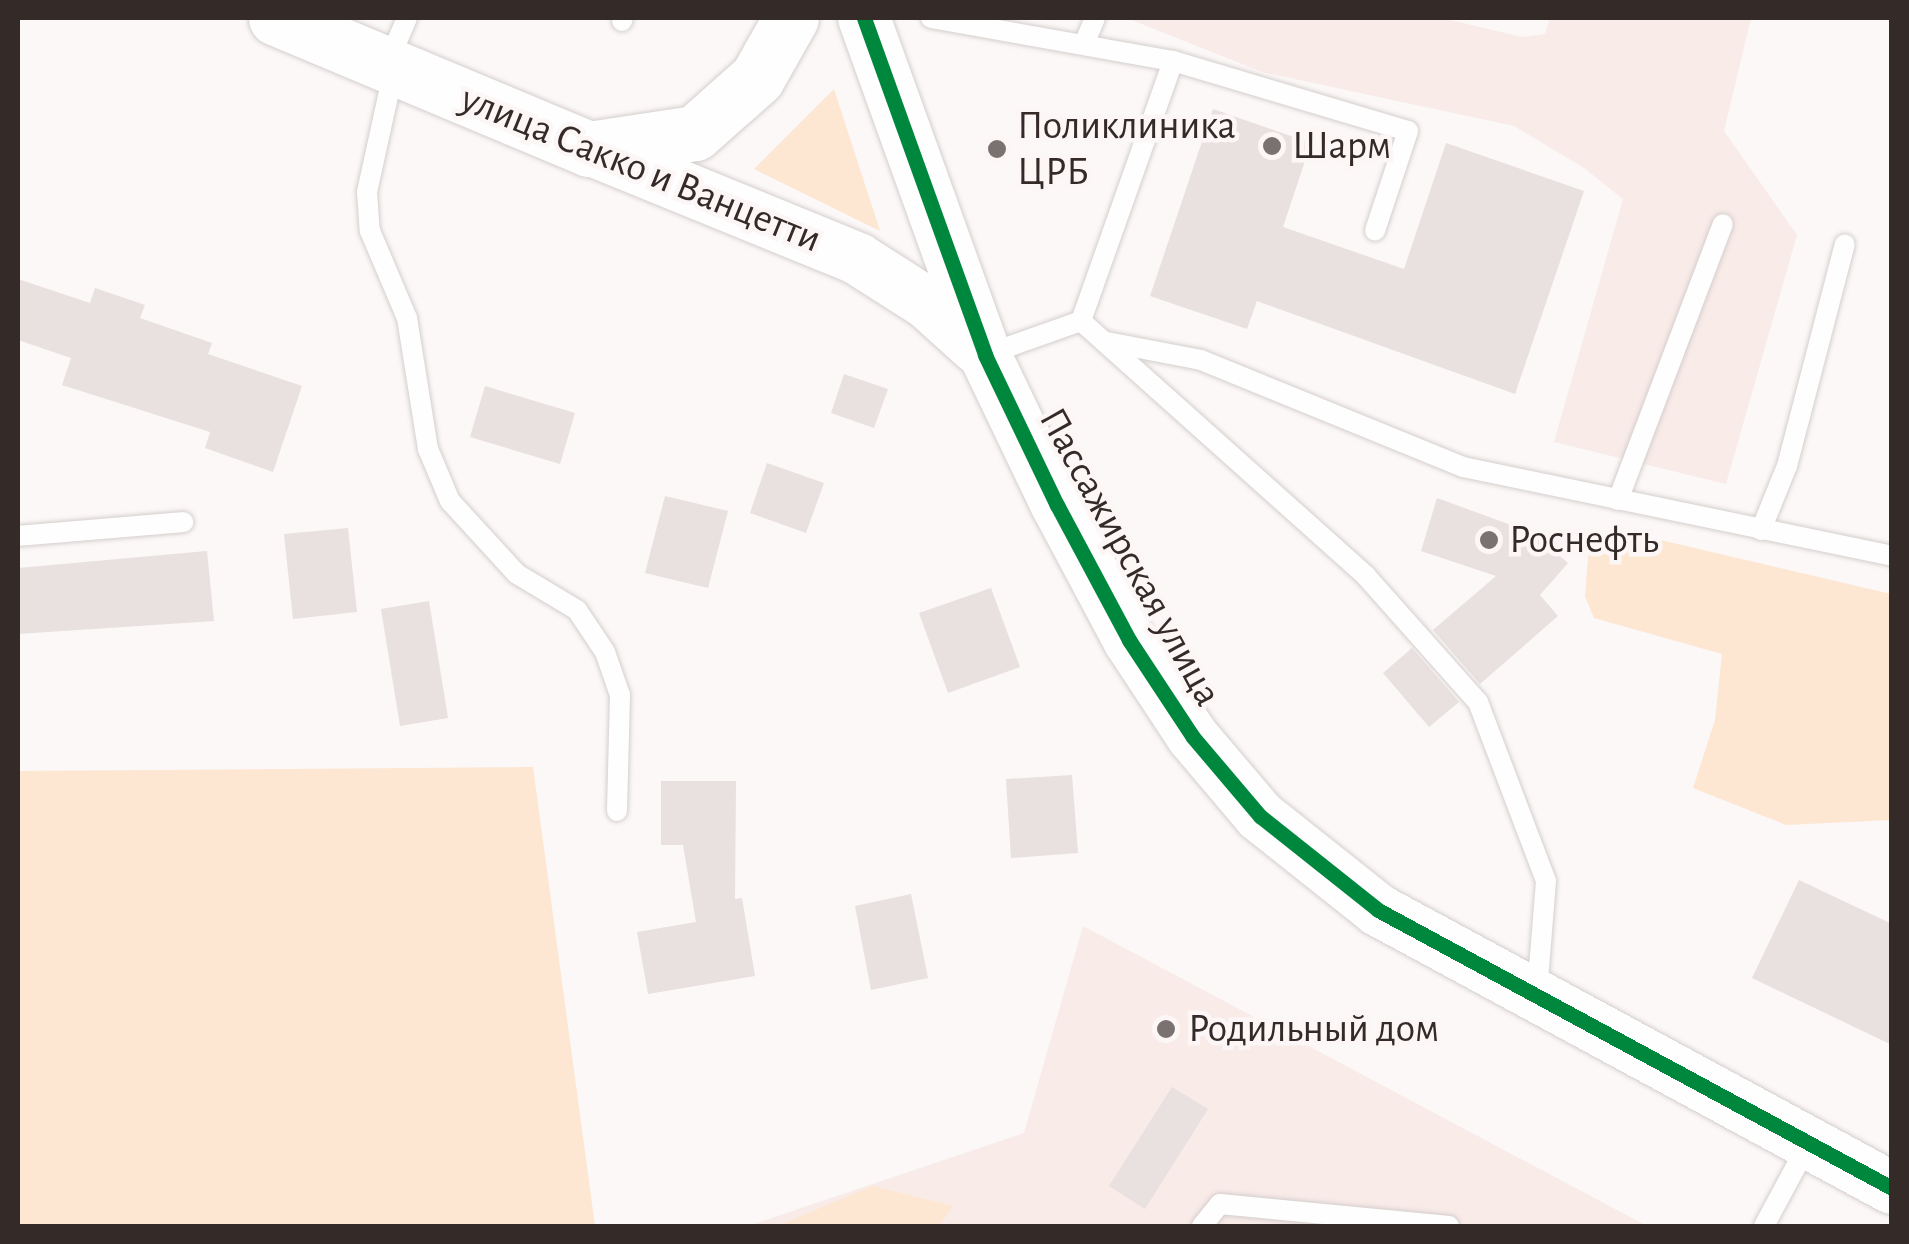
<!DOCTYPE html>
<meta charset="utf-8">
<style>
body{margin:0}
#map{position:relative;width:1909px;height:1244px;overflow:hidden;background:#fbf8f7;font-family:"Alegreya Sans",sans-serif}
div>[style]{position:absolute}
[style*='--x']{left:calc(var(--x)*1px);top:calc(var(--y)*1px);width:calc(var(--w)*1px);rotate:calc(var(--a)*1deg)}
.built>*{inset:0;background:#f8ebe8}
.green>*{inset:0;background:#fde6d2}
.building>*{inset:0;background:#e9e0e0}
.roads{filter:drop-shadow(0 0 2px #d5cecd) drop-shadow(0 0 2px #d5cecd)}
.service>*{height:20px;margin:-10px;padding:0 10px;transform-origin:10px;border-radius:10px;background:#fefefe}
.tertiary>*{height:52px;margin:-26px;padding:0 26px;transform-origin:26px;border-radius:26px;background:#fefefe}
.primary>*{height:55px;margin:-27.5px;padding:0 27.5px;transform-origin:27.5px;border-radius:27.5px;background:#fefefe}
.cycleway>*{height:15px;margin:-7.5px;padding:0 7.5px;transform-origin:7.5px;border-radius:7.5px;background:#00873e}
.dots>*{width:28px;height:28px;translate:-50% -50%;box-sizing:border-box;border:5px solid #fcf7f6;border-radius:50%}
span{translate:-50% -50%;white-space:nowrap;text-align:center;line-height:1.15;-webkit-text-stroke:9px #fcf7f6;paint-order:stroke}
.poi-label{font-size:40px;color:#342a28}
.left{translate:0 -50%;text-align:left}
.street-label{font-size:40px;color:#342a28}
.frame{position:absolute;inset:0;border:20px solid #342a28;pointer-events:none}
</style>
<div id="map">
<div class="built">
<i style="clip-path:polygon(1127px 18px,1442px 18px,1522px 37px,1545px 34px,1550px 18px,1751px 18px,1724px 131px,1797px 235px,1726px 484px,1554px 442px,1623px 199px,1584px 168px,1514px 126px,1262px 72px)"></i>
<i style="clip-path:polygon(1083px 926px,1647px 1226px,748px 1226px,1024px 1133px)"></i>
</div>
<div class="green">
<i style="clip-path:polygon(834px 89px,880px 231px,754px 169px)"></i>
<i style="clip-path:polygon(1622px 531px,1891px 594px,1891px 820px,1786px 825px,1693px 788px,1715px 720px,1722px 654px,1594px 618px,1585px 596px,1589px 544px)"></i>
<i style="clip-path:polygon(533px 767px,595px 1226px,18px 1226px,18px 771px)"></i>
<i style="clip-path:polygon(873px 1186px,953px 1206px,939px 1226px,777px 1226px)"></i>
</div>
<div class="building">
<i style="clip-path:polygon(1213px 109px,1311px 143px,1283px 227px,1404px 269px,1446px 143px,1584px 191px,1515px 394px,1257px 301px,1247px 329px,1150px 296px)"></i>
<i style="clip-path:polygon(18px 279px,90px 303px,95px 288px,145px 305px,140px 318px,212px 343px,208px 354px,302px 386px,273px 472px,205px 448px,210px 432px,62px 385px,71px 358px,18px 340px)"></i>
<i style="clip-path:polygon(844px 374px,888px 389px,874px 428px,831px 413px)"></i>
<i style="clip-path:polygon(485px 386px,575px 413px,560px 464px,470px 437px)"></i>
<i style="clip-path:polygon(767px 463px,824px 483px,806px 533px,750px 513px)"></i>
<i style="clip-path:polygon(665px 496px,728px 511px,708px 588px,645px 573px)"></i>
<i style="clip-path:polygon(1437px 498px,1533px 533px,1568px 563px,1540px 595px,1558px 616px,1480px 684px,1433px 630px,1496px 576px,1421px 551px)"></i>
<i style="clip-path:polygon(348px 528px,357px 612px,293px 619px,284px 534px)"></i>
<i style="clip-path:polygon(207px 551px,214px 621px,18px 634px,18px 568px)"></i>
<i style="clip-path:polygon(991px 588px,1020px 667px,948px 693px,919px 613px)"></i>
<i style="clip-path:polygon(429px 601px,448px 718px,400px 726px,381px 609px)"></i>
<i style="clip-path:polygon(1412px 648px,1459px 702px,1429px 727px,1383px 673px)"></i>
<i style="clip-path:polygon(1072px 775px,1078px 853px,1011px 858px,1006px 779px)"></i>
<i style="clip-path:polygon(661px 781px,736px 781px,735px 899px,742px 898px,755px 976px,648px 994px,637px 932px,696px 922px,683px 845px,661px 845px)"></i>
<i style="clip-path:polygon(1799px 880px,1892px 924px,1892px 1045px,1752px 978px)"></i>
<i style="clip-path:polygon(911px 894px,928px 978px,871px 990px,855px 906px)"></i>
<i style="clip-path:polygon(1172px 1087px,1208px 1109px,1145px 1209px,1109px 1186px)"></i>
</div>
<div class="roads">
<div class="service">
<i style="--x:931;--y:18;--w:246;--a:10.1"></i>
<i style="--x:1173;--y:61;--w:245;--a:16.6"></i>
<i style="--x:1408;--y:131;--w:105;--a:108.3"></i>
<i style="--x:622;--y:21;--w:3;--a:-72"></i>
<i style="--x:1084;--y:44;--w:28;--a:-67"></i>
<i style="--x:388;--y:62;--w:48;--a:-66.6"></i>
<i style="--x:394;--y:69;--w:126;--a:102.4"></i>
<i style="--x:367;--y:192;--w:39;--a:86"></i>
<i style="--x:370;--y:231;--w:95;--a:67"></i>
<i style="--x:407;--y:318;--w:133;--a:80.9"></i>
<i style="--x:428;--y:449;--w:56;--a:67.1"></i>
<i style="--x:450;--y:501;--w:99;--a:47.5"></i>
<i style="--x:517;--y:574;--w:70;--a:31"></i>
<i style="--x:577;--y:610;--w:50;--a:56.3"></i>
<i style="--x:605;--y:652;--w:46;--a:70.8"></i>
<i style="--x:620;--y:695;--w:116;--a:91.5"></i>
<i style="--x:1081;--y:321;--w:382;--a:41.8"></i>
<i style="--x:1366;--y:576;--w:169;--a:48.4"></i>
<i style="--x:1478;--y:702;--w:191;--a:69.2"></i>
<i style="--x:1546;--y:881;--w:112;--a:94.6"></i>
<i style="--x:1081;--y:321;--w:276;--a:-70.5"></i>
<i style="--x:1107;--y:342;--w:96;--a:10.8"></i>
<i style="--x:1201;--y:360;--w:283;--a:22.2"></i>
<i style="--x:1463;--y:467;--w:438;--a:11.7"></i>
<i style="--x:985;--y:355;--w:102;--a:-19.5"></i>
<i style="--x:1618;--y:500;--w:295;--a:-69.2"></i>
<i style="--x:1761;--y:530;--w:69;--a:-67.9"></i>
<i style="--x:1787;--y:466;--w:229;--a:-75.4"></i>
<i style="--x:18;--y:536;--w:166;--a:-4.8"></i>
<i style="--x:1202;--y:1226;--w:28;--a:-51"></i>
<i style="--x:1220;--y:1204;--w:230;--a:5.5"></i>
<i style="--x:1764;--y:1226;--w:91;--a:-61.7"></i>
</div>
<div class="tertiary">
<i style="--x:864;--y:18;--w:358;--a:70.2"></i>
<i style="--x:985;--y:355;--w:166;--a:64.4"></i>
<i style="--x:1057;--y:505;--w:153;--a:61.9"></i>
<i style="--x:1129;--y:640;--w:116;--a:56.6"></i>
<i style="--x:1193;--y:737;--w:104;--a:49.7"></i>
<i style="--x:1260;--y:816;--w:151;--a:38.5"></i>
<i style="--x:1378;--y:910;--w:584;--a:28.41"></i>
<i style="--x:589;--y:149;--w:291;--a:22.2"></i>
<i style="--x:858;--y:259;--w:82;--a:32.5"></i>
<i style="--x:927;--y:303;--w:67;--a:42"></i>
</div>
<div class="primary">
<i style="--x:276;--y:18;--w:339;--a:22.7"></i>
<i style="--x:589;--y:149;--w:107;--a:-8.6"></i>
<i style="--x:695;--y:133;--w:83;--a:-41.6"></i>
<i style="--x:757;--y:78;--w:69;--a:-60.5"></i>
</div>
</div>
<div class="cycleway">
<i style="--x:864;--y:18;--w:358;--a:70.2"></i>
<i style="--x:985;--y:355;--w:166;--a:64.4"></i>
<i style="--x:1057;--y:505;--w:153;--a:61.9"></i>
<i style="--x:1129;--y:640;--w:116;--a:56.6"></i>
<i style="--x:1193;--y:737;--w:104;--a:49.7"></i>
<i style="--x:1260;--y:816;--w:151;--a:38.5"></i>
<i style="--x:1378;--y:910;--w:584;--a:28.41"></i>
</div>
<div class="dots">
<i style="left:1272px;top:146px;background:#7a7270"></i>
<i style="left:997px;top:149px;background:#7a7270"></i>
<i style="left:1489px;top:540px;background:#7a7270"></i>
<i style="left:1166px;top:1029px;background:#7a7270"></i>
</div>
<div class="poi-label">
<span class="left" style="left:1017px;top:149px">Поликлиника<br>ЦРБ</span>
<span class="left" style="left:1292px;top:146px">Шарм</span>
<span class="left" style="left:1509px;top:540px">Роснефть</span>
<span class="left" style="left:1188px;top:1029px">Родильный дом</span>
</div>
<div class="street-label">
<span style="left:641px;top:169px;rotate:22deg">улица Сакко и Ванцетти</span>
<span style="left:1130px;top:557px;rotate:61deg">Пассажирская улица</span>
</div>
<div class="frame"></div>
</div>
